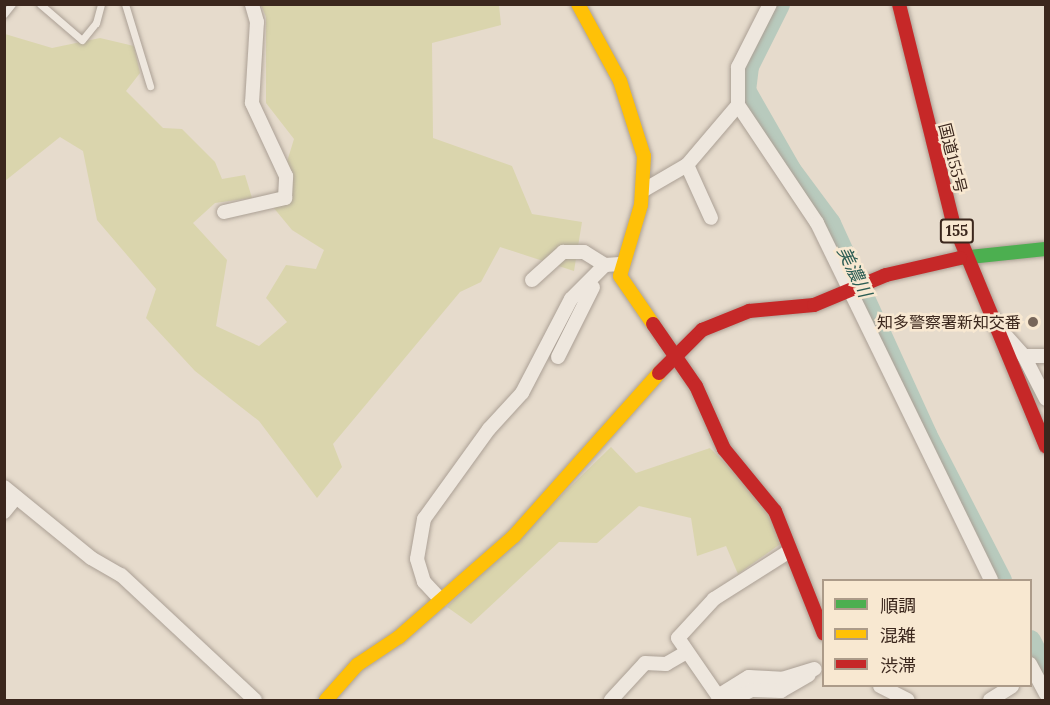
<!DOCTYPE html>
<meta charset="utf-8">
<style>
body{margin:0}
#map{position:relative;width:1050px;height:705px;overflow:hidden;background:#e6dbcc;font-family:Lora,"Noto Sans JP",serif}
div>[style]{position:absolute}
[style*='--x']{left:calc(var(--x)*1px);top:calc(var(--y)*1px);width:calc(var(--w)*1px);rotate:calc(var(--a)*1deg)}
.green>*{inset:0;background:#dad5ad}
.river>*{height:21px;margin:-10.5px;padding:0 10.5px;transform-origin:10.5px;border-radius:10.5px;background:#b8cabd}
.roads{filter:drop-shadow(0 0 2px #aba095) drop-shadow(0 0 2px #aba095)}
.lane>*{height:7px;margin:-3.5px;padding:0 3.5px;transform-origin:3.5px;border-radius:3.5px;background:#eee7de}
.street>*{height:14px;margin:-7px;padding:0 7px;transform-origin:7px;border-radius:7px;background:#eee7de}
.fast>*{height:14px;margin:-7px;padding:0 7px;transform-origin:7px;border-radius:7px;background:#4caf50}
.slow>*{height:14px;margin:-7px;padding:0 7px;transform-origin:7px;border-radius:7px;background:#ffc107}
.jam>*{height:14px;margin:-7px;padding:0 7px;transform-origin:7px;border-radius:7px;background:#c62828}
.dots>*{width:16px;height:16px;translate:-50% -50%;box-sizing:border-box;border:3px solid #f8e8d1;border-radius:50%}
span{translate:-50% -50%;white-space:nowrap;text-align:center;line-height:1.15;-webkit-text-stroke:5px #f8e8d1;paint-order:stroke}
.shield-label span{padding:2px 4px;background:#f8e8d1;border:2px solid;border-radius:4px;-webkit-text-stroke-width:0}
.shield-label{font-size:15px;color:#3b271d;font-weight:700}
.street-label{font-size:16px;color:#3b271d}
.poi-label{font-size:16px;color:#3b271d}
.right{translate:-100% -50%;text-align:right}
.water-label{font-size:18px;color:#2b5c53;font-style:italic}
.frame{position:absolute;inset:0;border:6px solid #3b271d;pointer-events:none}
.legend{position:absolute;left:822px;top:579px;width:210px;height:108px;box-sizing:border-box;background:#f8e8d1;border:2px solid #ac9b89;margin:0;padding:8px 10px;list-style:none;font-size:18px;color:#3b271d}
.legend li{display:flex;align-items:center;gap:12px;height:30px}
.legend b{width:30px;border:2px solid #ac9b89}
</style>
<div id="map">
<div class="green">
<i style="clip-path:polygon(261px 5px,499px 5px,501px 25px,432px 43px,433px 138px,512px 166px,532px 214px,582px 222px,574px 271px,500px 247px,481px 282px,460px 292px,333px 444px,342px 467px,317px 498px,259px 421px,195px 371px,146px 318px,156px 289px,97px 220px,83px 151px,60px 137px,5px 181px,5px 34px,52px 48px,100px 38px,134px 46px,140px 73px,126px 91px,163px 128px,182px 129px,215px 162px,222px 179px,245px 175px,252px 198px,215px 203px,193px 223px,227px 260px,216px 326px,259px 346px,287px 322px,266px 298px,286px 265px,316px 269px,324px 250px,292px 230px,273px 207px,294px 139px,266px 103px,266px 17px)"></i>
<i style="clip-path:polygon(611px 447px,636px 473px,710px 448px,771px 509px,783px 542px,738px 574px,726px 546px,697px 556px,691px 518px,639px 506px,597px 543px,559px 542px,471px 624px,447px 607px)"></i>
</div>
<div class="river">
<i style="--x:779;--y:4;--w:69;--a:116.6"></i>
<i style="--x:748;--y:66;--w:24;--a:97"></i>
<i style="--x:745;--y:90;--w:91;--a:60.3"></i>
<i style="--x:790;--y:169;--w:67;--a:53.5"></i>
<i style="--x:830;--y:223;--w:232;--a:65.5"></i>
<i style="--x:926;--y:434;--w:164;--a:62.8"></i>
<i style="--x:1030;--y:640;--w:35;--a:63"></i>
</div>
<div class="roads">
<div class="lane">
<i style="--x:40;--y:4;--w:55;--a:40.6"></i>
<i style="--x:82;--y:40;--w:22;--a:-51"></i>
<i style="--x:96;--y:23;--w:20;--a:-75"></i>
<i style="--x:125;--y:4;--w:86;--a:73"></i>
<i style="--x:4;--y:14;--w:13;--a:-51"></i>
</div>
<div class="street">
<i style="--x:770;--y:4;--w:71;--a:116.9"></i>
<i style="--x:738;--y:67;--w:38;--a:90"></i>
<i style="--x:738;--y:105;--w:142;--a:56.2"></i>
<i style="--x:817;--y:223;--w:397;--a:64"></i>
<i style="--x:687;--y:165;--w:58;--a:65.6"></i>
<i style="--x:644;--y:190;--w:50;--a:-30.2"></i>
<i style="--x:687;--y:165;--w:79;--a:-49.6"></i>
<i style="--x:224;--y:212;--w:63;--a:-12.9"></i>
<i style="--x:285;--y:198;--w:22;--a:-87"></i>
<i style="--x:286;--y:176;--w:81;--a:-115"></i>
<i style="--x:252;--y:103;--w:81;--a:-86.5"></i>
<i style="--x:257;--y:22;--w:19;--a:-106"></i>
<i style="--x:532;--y:280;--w:42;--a:-42.1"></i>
<i style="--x:563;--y:252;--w:21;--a:0"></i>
<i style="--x:584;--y:252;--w:25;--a:32"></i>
<i style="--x:1007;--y:337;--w:25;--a:48"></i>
<i style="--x:1024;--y:356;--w:48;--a:62.9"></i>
<i style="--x:1024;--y:356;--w:22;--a:0"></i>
<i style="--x:558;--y:357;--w:78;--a:-63.4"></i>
<i style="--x:4;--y:487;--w:112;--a:39.2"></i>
<i style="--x:91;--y:558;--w:34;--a:30"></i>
<i style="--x:121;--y:575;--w:183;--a:43"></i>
<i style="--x:4;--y:512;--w:19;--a:-51"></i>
<i style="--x:788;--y:552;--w:88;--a:147.6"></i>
<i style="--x:714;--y:599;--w:53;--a:132.7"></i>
<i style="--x:678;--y:638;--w:70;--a:55.4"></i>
<i style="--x:718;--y:696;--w:36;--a:-32"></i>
<i style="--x:749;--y:677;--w:33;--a:3"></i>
<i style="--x:782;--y:679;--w:34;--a:-17"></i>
<i style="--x:441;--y:600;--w:25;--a:-133"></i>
<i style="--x:424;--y:582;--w:24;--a:-107"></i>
<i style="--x:417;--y:559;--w:41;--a:-80.1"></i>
<i style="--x:424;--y:519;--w:111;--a:-54.2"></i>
<i style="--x:489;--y:429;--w:49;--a:-47.5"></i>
<i style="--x:522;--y:393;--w:106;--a:-62.5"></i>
<i style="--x:571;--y:299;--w:48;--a:-45"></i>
<i style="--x:605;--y:265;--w:15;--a:-4"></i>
<i style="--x:1030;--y:664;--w:34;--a:62"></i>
<i style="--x:880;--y:686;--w:31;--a:27"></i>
<i style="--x:611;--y:700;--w:50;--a:-47.4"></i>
<i style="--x:645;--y:663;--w:21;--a:3"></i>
<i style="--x:666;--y:664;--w:22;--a:-30"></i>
<i style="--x:732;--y:700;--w:22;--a:-27"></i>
<i style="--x:752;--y:690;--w:29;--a:2"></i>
<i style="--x:781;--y:691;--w:32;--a:-30"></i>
<i style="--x:990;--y:700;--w:26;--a:-32"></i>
</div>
<div class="fast">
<i style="--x:960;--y:258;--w:86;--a:-6"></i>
</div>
<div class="slow">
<i style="--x:578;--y:4;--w:88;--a:61.4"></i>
<i style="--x:620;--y:81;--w:79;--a:72.3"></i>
<i style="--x:644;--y:156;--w:49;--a:93.5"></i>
<i style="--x:641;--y:205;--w:74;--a:106.5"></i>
<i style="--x:620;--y:276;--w:58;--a:55.5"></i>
<i style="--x:326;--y:700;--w:47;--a:-48.5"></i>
<i style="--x:357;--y:665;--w:50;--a:-33.7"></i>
<i style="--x:399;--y:637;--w:153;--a:-41.3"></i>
<i style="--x:514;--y:536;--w:218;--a:-48.3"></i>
</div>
<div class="jam">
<i style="--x:899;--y:4;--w:225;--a:76.1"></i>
<i style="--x:953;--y:222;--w:243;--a:67.5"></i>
<i style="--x:653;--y:324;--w:75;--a:55.3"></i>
<i style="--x:696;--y:386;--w:69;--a:66"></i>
<i style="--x:724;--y:449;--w:80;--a:50.6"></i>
<i style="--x:775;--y:511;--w:132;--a:68.3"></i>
<i style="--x:659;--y:373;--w:61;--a:-45"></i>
<i style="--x:702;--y:330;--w:51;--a:-22"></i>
<i style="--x:749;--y:311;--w:65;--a:-5.3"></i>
<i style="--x:814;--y:305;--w:78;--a:-22.6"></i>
<i style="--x:886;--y:275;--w:76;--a:-12.9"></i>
</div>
</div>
<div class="dots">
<i style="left:1033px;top:322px;background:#77665a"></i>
</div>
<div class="shield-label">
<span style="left:957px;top:231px">155</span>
</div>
<div class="street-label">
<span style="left:953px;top:158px;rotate:76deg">国道155号</span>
</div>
<div class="poi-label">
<span class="right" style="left:1021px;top:322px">知多警察署新知交番</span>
</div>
<div class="water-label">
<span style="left:854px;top:272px;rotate:64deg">美濃川</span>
</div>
<div class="frame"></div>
<ul class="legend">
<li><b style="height:8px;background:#4caf50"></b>順調</li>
<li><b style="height:8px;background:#ffc107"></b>混雑</li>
<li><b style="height:8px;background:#c62828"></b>渋滞</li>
</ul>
</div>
